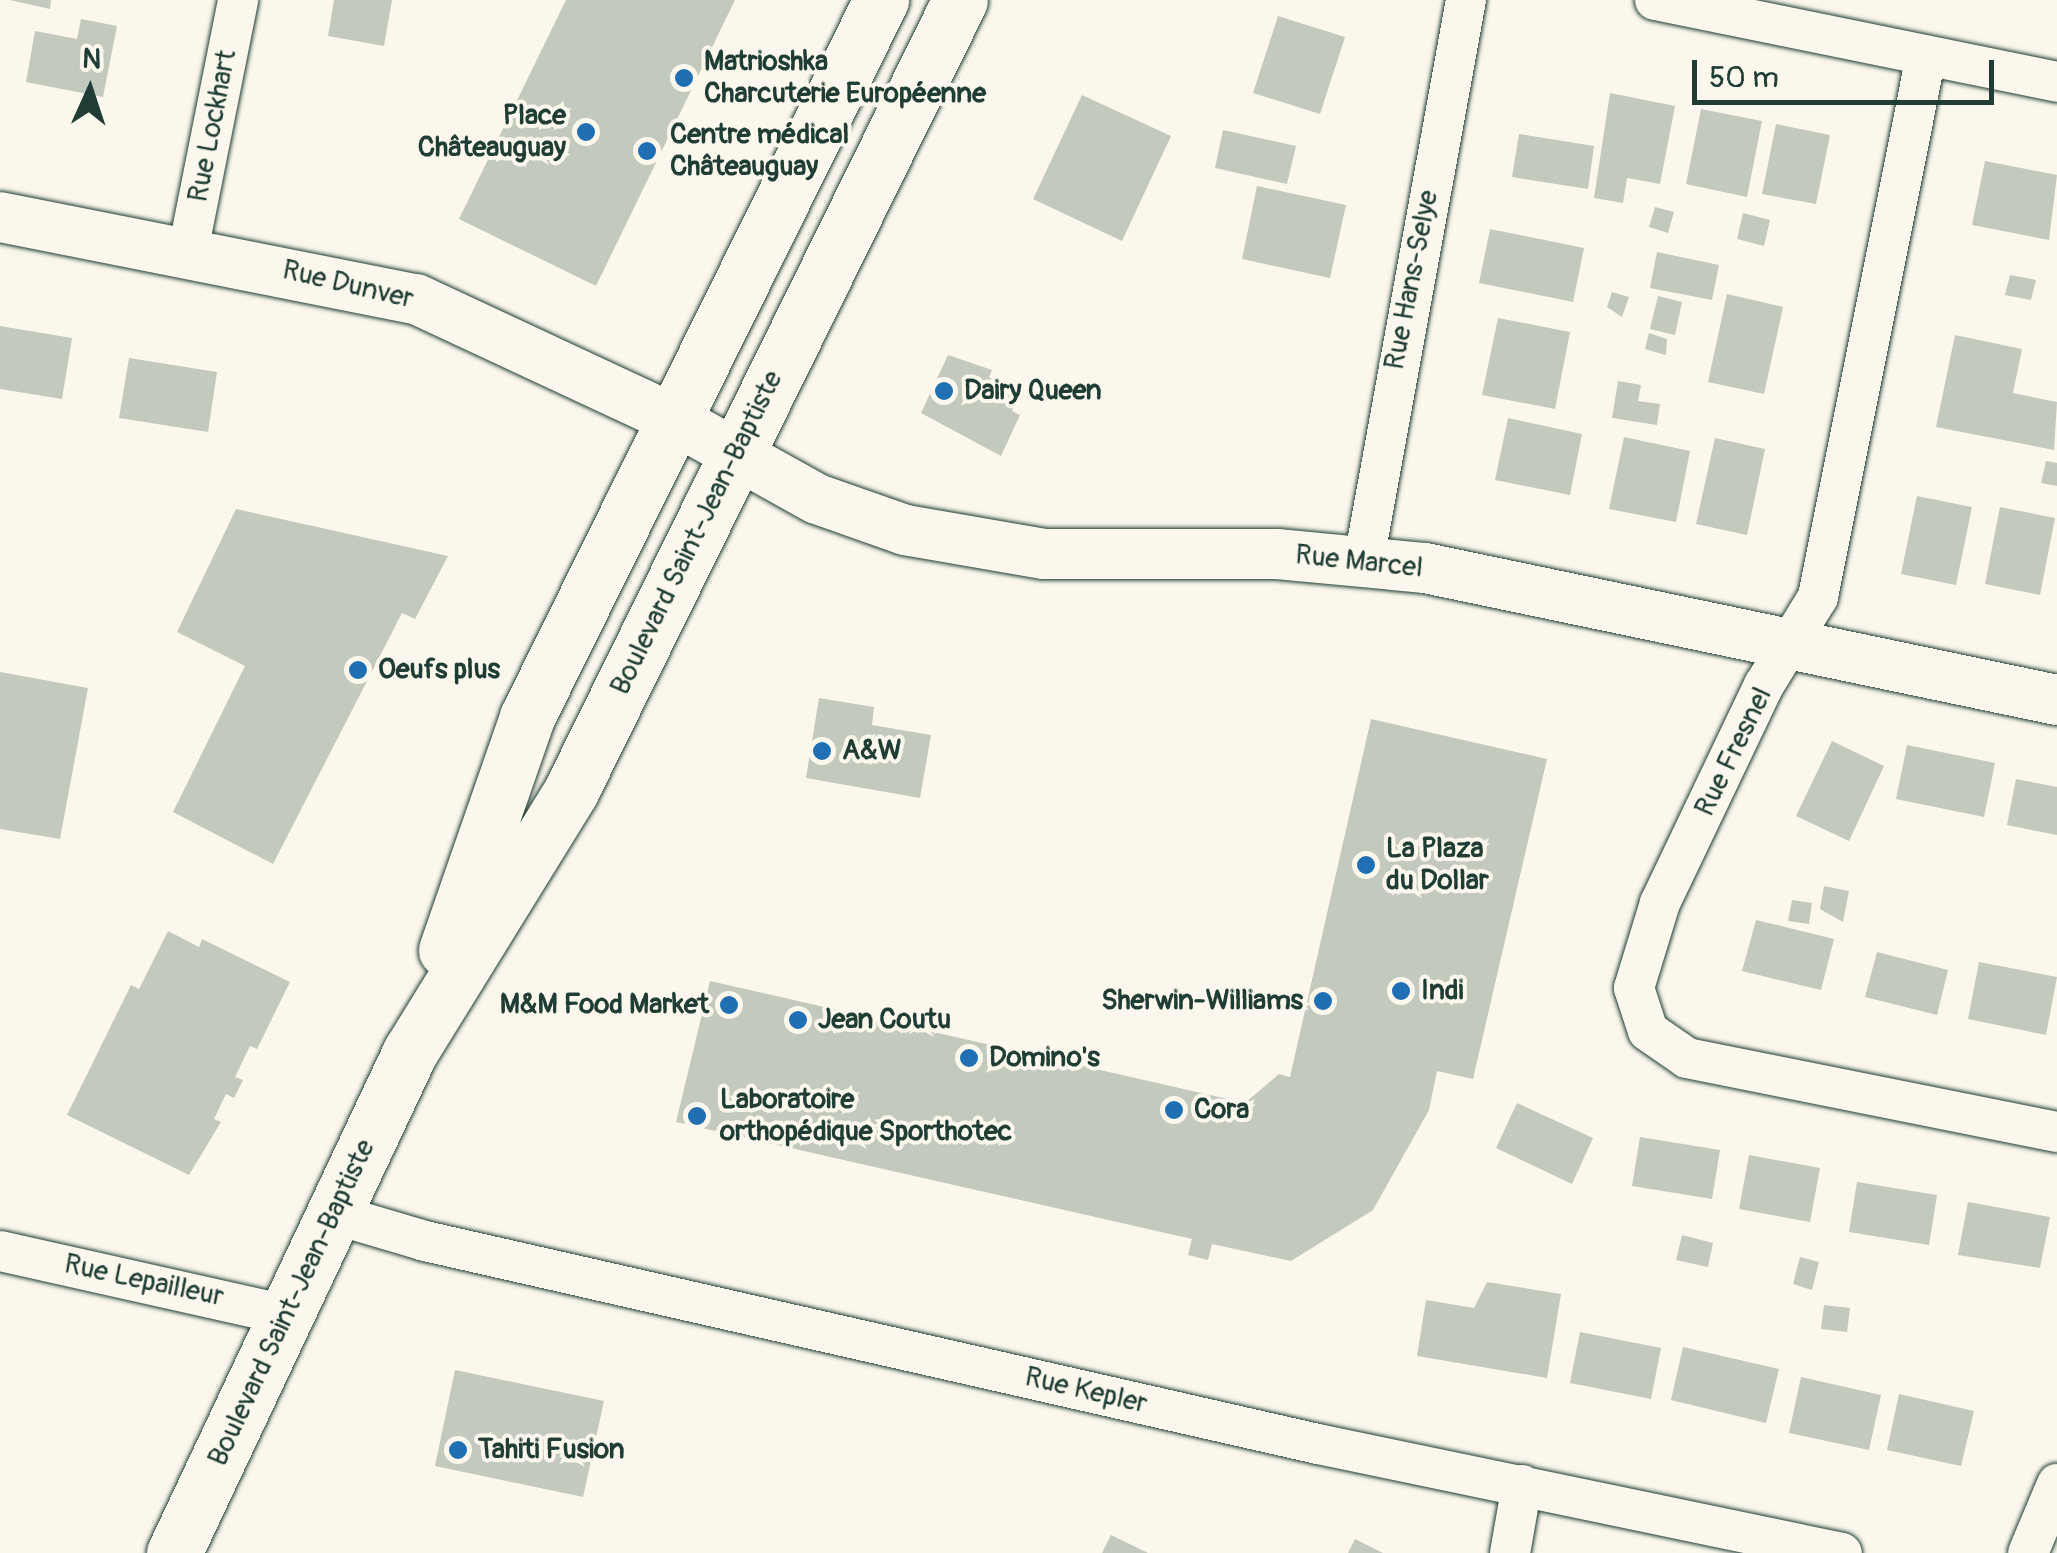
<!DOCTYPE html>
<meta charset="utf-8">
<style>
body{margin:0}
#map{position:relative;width:2057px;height:1553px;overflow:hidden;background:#fbf7ec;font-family:Pangolin,sans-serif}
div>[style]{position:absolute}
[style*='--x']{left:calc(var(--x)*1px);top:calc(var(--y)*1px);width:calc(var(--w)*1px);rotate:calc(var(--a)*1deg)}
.building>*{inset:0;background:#c4c9be}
.roads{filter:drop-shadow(0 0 2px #1f3d34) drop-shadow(0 0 2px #1f3d34)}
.minor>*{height:40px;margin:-20px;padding:0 20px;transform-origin:20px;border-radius:20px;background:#fbf7ec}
.tertiary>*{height:50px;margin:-25px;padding:0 25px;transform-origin:25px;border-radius:25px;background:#fbf7ec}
.trunk>*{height:55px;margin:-27.5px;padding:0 27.5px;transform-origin:27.5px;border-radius:27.5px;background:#fbf7ec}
.dots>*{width:28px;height:28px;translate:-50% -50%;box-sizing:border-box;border:5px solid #fbf7ec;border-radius:50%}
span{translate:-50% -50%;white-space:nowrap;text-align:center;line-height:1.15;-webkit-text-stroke:8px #fbf7ec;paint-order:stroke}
.poi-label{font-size:28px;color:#1f3d34;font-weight:700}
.left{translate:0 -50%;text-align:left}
.right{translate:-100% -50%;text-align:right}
.street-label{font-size:28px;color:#1f3d34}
.north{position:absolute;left:40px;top:40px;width:100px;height:100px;-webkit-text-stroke:8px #fbf7ec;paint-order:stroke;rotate:3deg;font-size:28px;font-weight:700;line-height:40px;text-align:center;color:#1f3d34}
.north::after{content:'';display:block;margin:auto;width:35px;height:45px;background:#1f3d34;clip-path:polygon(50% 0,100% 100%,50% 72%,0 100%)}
.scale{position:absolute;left:1692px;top:60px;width:302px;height:45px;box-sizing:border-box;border:5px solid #1f3d34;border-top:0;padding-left:12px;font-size:30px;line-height:35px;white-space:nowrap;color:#1f3d34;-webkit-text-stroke:8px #fbf7ec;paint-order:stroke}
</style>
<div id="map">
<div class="building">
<i style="clip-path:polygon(10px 0,51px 0,50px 9px)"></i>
<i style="clip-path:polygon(334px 0,392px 0,384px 46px,328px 36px)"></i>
<i style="clip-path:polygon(566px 0,735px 0,596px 286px,459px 219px)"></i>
<i style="clip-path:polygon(1278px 16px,1345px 37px,1320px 114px,1253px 93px)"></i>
<i style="clip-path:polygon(81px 19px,117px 26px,103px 97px,26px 82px,35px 31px,77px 39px)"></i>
<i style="clip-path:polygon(1610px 93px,1675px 106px,1660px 184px,1627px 178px,1623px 203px,1594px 198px)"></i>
<i style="clip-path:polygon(1082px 95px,1171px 136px,1122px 241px,1033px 199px)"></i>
<i style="clip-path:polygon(1701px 109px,1762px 121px,1747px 197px,1686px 184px)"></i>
<i style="clip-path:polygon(1776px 124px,1830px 135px,1816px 204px,1762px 194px)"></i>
<i style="clip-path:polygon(1223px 130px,1296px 146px,1287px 184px,1215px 168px)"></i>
<i style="clip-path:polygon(1519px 134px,1594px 146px,1588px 189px,1512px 177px)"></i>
<i style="clip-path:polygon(1985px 161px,2057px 175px,2049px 240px,1972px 225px)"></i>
<i style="clip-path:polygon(1257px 186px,1346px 205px,1330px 278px,1242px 259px)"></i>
<i style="clip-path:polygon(1655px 207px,1674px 212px,1668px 233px,1649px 227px)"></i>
<i style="clip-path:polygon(1743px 213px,1770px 220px,1764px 246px,1737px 239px)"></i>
<i style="clip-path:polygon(1490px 229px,1584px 248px,1573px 302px,1479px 283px)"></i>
<i style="clip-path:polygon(1657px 252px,1719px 265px,1712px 300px,1650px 288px)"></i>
<i style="clip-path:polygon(2010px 275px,2036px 280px,2031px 300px,2005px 295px)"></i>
<i style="clip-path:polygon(1612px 292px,1629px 297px,1622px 317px,1607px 307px)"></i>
<i style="clip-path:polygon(1727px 294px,1783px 307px,1764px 394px,1708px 382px)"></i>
<i style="clip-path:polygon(1658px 296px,1682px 302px,1675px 335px,1650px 329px)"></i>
<i style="clip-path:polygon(1498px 318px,1570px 332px,1555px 409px,1482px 395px)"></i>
<i style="clip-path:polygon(0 326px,72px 338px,62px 399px,0 389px)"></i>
<i style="clip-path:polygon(1649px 333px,1667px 339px,1666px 355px,1645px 349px)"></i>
<i style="clip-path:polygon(1955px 335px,2022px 349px,2013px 393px,2057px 402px,2054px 450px,1936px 427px)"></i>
<i style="clip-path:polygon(948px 355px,992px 370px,989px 377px,1021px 391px,1012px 411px,1020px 415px,1001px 456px,921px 413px)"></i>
<i style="clip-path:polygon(129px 358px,217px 372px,208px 432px,119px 418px)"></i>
<i style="clip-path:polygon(1618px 381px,1641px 385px,1638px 401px,1660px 404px,1657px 425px,1612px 418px)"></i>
<i style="clip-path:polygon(1508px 418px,1582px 434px,1570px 495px,1495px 480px)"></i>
<i style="clip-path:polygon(1624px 437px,1690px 451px,1676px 522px,1609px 509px)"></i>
<i style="clip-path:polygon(1715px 438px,1765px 449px,1747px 535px,1696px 524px)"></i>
<i style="clip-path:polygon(2046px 461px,2057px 463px,2057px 486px,2041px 483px)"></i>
<i style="clip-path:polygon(1917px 496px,1972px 507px,1956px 585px,1901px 574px)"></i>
<i style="clip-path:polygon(2000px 507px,2055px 518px,2040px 595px,1985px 584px)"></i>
<i style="clip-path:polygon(236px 509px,448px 556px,415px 619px,402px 613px,273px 864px,173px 812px,245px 666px,177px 632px)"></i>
<i style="clip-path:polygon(0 672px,88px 688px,60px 839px,0 829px)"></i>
<i style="clip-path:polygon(819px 698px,874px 707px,872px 725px,931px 735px,920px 798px,806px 778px)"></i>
<i style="clip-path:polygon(1371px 719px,1547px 759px,1473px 1079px,1437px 1071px,1429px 1110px,1373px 1210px,1291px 1261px,1212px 1244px,1208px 1260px,1188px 1255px,1192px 1239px,676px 1122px,710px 981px,1245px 1103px,1279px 1074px,1290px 1077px)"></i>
<i style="clip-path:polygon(1832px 741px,1884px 766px,1849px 841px,1796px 816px)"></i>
<i style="clip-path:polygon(1907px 745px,1995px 763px,1984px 817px,1896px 799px)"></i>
<i style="clip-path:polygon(2016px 779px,2057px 787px,2057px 835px,2007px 825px)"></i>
<i style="clip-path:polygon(1824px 886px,1849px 891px,1843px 922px,1820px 909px)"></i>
<i style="clip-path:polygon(1792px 900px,1812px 903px,1809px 924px,1788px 921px)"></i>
<i style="clip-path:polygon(1756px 920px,1834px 939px,1821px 990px,1742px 971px)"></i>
<i style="clip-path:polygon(168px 931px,199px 947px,202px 939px,290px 982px,257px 1049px,250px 1046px,235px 1077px,243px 1080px,234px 1098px,226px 1094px,214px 1119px,221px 1122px,189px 1175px,67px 1115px,131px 985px,139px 989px)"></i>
<i style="clip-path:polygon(1877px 952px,1948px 970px,1937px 1015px,1865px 997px)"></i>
<i style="clip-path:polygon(1979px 962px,2057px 977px,2046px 1035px,1968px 1019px)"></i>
<i style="clip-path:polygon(1517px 1103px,1593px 1138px,1572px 1184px,1496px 1148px)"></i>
<i style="clip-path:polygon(1640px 1137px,1720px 1150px,1712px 1199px,1632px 1186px)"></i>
<i style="clip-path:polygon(1749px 1155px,1820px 1168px,1810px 1222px,1739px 1209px)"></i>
<i style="clip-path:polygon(1857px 1182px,1937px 1195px,1929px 1245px,1849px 1232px)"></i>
<i style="clip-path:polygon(1968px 1202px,2050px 1217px,2040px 1268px,1958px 1255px)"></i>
<i style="clip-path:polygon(1682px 1235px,1713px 1243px,1708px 1267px,1676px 1260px)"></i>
<i style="clip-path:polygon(1800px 1257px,1819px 1262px,1812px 1290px,1793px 1284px)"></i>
<i style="clip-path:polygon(1487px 1282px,1561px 1294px,1547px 1378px,1417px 1356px,1426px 1300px,1474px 1308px)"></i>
<i style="clip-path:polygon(1824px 1305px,1850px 1308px,1847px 1332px,1821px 1329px)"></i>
<i style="clip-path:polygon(1580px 1332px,1661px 1348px,1651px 1399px,1570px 1383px)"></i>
<i style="clip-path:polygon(1683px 1347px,1779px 1369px,1766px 1423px,1671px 1400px)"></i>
<i style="clip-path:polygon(455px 1370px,604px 1401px,583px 1497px,435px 1466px)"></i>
<i style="clip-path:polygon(1801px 1377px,1881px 1395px,1869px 1450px,1789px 1433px)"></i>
<i style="clip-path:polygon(1899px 1394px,1974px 1411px,1961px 1466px,1887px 1450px)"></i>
<i style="clip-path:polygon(1111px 1535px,1148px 1553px,1102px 1553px)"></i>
<i style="clip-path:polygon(1355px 1539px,1383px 1553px,1348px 1553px)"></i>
</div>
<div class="roads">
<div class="minor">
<i style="--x:1655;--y:0;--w:410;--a:11.5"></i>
<i style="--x:1926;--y:56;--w:552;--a:101.29"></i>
<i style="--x:1818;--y:597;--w:103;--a:121.5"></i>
<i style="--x:1764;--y:685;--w:242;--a:115.5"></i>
<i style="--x:1660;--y:903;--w:89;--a:107"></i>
<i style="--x:1634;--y:988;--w:45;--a:72"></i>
<i style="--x:1648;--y:1031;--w:47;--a:34.7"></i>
<i style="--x:1687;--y:1058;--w:377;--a:11.3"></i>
<i style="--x:188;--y:251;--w:256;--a:-78.7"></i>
<i style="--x:1364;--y:560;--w:569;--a:-79.68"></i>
<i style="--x:334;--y:1214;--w:95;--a:16.5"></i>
<i style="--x:425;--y:1241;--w:916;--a:12.81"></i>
<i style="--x:1318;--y:1444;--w:535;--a:11.75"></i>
<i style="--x:0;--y:1251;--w:294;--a:12.6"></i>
<i style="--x:1510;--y:1553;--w:69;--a:-80"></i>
<i style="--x:2028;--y:1553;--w:75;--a:-67.2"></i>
</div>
<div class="tertiary">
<i style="--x:0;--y:217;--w:424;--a:11.2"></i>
<i style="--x:416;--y:299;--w:286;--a:25"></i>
<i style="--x:675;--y:420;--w:162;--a:29.1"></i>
<i style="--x:817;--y:499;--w:93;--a:19.4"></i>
<i style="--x:905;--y:530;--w:141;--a:9.8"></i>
<i style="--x:1044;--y:554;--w:233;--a:0"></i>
<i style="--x:1277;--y:554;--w:149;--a:5.4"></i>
<i style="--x:1425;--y:568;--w:646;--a:11.8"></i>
</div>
<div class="trunk">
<i style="--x:446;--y:950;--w:247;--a:-70.8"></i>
<i style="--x:527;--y:717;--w:800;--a:-63.72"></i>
<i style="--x:174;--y:1553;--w:554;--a:-64.78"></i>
<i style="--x:410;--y:1052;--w:307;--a:-58.3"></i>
<i style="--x:571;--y:791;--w:881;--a:-63.81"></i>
</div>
</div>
<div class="dots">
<i style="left:684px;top:78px;background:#1f6fb2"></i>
<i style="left:586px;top:132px;background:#1f6fb2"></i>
<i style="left:647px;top:151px;background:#1f6fb2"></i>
<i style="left:944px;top:391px;background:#1f6fb2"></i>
<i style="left:358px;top:670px;background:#1f6fb2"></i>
<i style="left:822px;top:751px;background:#1f6fb2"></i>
<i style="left:1366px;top:865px;background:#1f6fb2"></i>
<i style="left:1401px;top:991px;background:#1f6fb2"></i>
<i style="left:1323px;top:1001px;background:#1f6fb2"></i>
<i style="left:729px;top:1005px;background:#1f6fb2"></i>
<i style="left:798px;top:1020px;background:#1f6fb2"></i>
<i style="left:969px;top:1058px;background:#1f6fb2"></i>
<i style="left:1174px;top:1110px;background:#1f6fb2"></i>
<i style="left:697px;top:1116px;background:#1f6fb2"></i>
<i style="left:458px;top:1450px;background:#1f6fb2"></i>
</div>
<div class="poi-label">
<span class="left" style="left:704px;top:78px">Matrioshka<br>Charcuterie Européenne</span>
<span class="right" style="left:566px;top:132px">Place<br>Châteauguay</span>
<span class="left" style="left:670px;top:151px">Centre médical<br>Châteauguay</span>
<span class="left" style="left:964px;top:391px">Dairy Queen</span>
<span class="left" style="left:378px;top:670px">Oeufs plus</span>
<span class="left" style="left:842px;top:751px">A&amp;W</span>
<span class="left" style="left:1386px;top:865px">La Plaza<br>du Dollar</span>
<span class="left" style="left:1421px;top:991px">Indi</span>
<span class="right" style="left:1303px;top:1001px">Sherwin-Williams</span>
<span class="right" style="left:709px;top:1005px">M&amp;M Food Market</span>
<span class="left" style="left:818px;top:1020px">Jean Coutu</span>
<span class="left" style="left:989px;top:1058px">Domino's</span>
<span class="left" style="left:720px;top:1116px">Laboratoire<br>orthopédique Sporthotec</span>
<span class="left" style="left:1194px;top:1110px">Cora</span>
<span class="left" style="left:478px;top:1450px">Tahiti Fusion</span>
</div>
<div class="street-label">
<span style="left:213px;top:126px;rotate:-79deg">Rue Lockhart</span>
<span style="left:1412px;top:280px;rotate:-79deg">Rue Hans-Selye</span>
<span style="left:348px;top:285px;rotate:13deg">Rue Dunver</span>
<span style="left:697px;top:533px;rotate:-64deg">Boulevard Saint-Jean-Baptiste</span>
<span style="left:1359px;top:562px;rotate:6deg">Rue Marcel</span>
<span style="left:1734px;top:752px;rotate:-64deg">Rue Fresnel</span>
<span style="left:144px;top:1281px;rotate:12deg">Rue Lepailleur</span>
<span style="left:292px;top:1303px;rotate:-65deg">Boulevard Saint-Jean-Baptiste</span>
<span style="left:1086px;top:1391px;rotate:13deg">Rue Kepler</span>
</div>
<div class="north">N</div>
<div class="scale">50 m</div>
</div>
